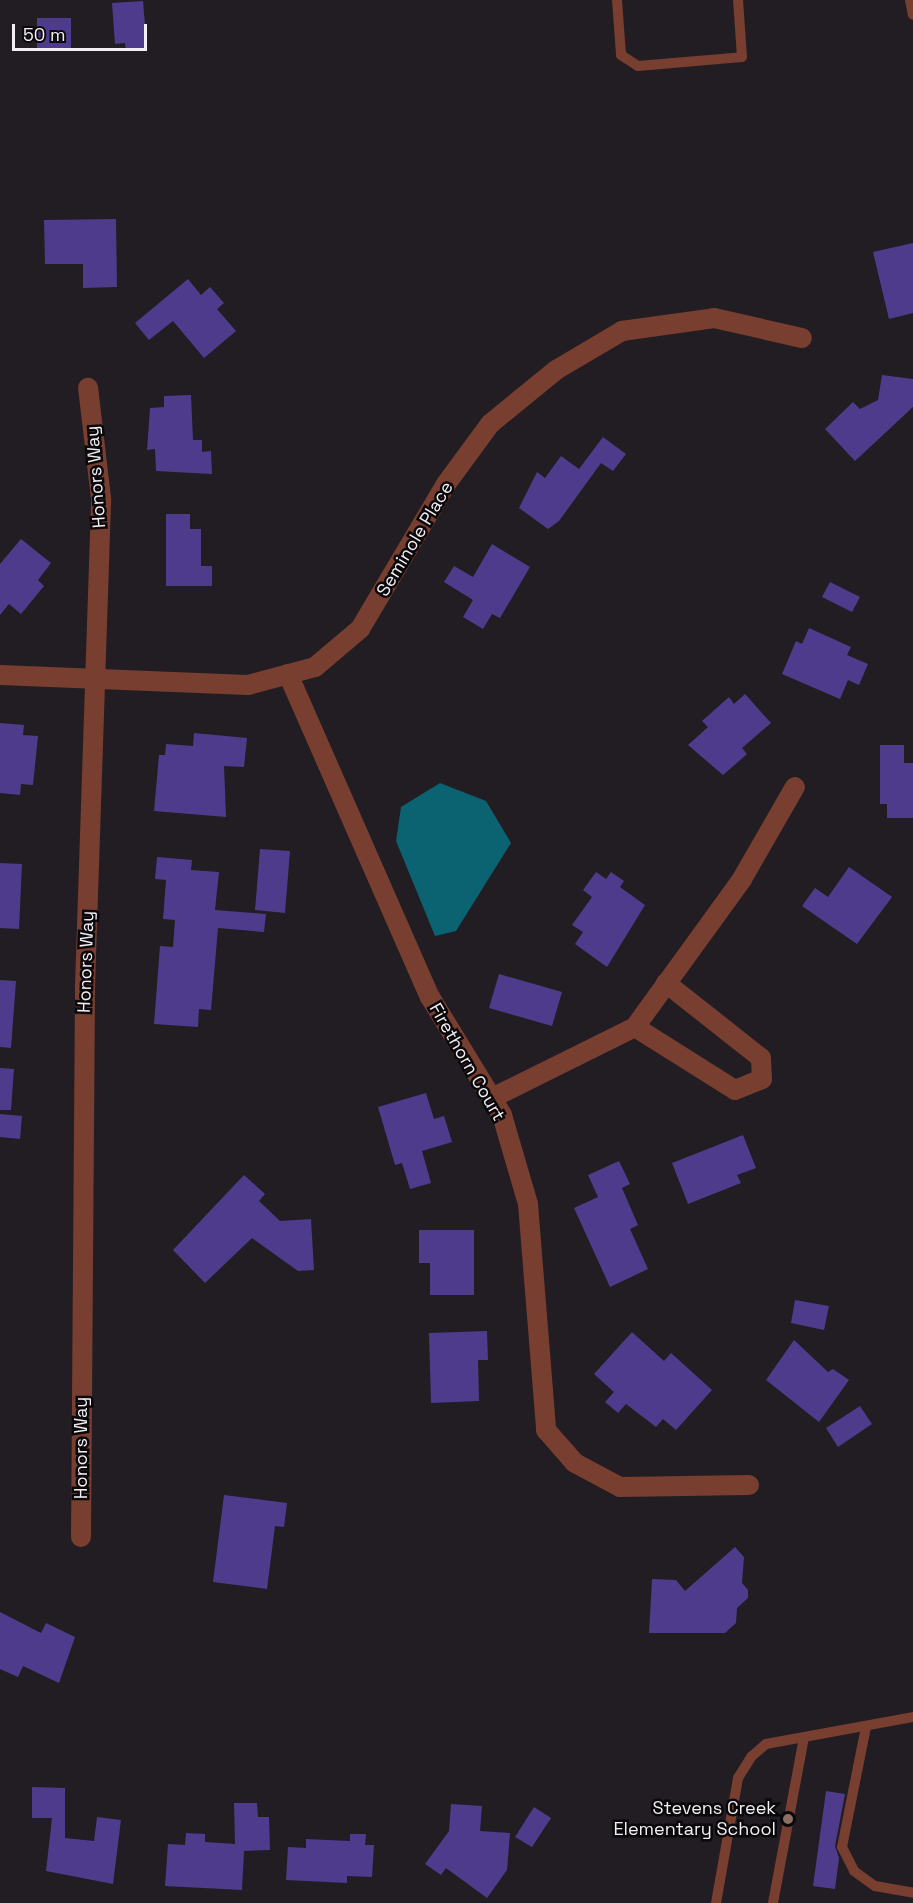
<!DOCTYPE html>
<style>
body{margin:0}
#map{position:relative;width:913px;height:1903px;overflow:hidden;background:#211d23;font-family:"Space Grotesk",sans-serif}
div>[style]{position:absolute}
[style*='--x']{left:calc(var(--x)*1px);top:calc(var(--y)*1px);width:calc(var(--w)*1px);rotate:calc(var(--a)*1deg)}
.water>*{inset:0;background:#0b6271}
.building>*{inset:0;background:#4f3b8c}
.lane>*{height:10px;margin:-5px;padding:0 5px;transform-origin:5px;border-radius:5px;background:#783e2f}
.street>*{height:20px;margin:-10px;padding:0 10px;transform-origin:10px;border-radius:10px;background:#783e2f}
.dots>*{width:16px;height:16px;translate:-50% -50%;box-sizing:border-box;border:3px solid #0a080b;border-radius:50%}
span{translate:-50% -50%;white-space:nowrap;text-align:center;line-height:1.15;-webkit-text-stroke:5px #0a080b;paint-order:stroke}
.street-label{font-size:18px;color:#f2eff3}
.poi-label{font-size:18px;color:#f2eff3}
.right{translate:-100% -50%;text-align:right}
.scale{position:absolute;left:12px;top:24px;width:135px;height:27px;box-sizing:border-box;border:3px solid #f2eff3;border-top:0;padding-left:8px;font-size:18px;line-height:21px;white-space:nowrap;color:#f2eff3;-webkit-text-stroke:4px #0a080b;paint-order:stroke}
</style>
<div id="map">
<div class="water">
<i style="clip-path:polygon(440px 783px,486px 801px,511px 843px,456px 931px,435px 936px,396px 841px,401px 807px)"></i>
</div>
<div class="building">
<i style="clip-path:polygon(143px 1px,147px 49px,126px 51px,125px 43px,115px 44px,112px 3px)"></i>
<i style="clip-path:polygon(37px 18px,71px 18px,71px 49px,37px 49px)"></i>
<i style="clip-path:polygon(116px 219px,117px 287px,83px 288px,83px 264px,45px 264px,44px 220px)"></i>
<i style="clip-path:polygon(913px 243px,913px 313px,889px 319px,873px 252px)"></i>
<i style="clip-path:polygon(188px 279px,201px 295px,210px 287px,224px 303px,217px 309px,236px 331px,204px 358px,173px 321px,149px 340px,135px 323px)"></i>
<i style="clip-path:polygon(882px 375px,913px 379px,913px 407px,855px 461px,825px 429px,853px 402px,860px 409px,878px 400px)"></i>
<i style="clip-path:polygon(191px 395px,193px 440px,202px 440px,202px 452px,211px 451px,212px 474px,156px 471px,155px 449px,147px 450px,150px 408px,164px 407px,164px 396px)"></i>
<i style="clip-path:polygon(603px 437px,626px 454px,613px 471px,601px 463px,559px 521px,548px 529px,519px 508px,537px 472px,545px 478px,561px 456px,579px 469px)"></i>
<i style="clip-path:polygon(166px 514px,190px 514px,190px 529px,201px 529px,201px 566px,212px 566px,212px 586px,166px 586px)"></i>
<i style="clip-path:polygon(21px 539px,51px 563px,38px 580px,44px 586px,21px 614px,9px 604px,0 615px,0 564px)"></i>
<i style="clip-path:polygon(492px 544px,530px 567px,500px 618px,492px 614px,483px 629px,463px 617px,473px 600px,444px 582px,454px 566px,473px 577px)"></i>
<i style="clip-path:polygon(830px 582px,860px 597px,852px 612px,822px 597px)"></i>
<i style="clip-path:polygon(809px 628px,851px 647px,847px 655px,868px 664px,859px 685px,848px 680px,840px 699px,782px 674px,796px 641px,802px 644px)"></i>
<i style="clip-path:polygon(745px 694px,771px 723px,742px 748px,747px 754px,723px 775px,688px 745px,708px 727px,702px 721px,729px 697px,734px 704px)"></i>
<i style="clip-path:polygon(0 723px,24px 725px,23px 735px,38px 736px,33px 785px,21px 784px,20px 795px,0 793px)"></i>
<i style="clip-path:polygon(194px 733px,247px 738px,244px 767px,224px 766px,226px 817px,154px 811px,159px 755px,165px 755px,166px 744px,193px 746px)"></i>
<i style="clip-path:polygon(880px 745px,904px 745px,904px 763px,913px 763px,913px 818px,887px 818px,887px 804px,880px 804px)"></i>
<i style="clip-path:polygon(260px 849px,290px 851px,285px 913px,255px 910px)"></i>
<i style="clip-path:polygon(157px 857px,192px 860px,191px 870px,219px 872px,215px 910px,266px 914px,264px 932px,218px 928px,211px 1010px,199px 1009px,198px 1027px,154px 1024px,160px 946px,173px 947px,175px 920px,163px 919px,166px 880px,155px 879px)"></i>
<i style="clip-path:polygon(0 863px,22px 864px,19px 929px,0 928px)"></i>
<i style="clip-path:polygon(849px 867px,892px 897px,857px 944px,802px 906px,815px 888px,828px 897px)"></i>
<i style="clip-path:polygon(596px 872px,606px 879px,611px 872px,624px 881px,620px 887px,645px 905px,607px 967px,575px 944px,583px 932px,572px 925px,592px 897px,583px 890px)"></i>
<i style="clip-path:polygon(499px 974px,562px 992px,552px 1026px,489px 1008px)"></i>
<i style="clip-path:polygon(0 980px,16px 981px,11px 1048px,0 1047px)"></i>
<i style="clip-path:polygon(0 1068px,14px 1069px,11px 1110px,0 1110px)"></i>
<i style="clip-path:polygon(426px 1093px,434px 1119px,444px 1116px,452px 1142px,422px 1151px,431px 1183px,410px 1189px,402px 1163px,395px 1165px,378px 1107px)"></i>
<i style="clip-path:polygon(0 1114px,22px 1116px,20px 1139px,0 1137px)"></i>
<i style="clip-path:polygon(743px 1135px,756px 1168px,737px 1175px,741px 1183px,688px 1204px,672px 1163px)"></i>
<i style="clip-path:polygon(619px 1161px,630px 1184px,622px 1188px,638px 1225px,630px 1229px,648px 1269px,610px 1287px,574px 1208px,598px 1197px,588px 1175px)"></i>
<i style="clip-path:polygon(244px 1175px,265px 1194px,259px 1201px,280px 1221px,311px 1219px,314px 1270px,298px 1271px,252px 1238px,205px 1283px,173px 1250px)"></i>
<i style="clip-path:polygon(419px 1230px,474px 1230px,474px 1295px,430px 1295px,430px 1263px,419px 1263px)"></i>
<i style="clip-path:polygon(795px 1300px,829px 1306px,824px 1330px,791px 1323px)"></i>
<i style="clip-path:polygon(487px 1331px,488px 1360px,478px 1360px,479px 1401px,431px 1403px,429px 1333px)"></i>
<i style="clip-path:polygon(632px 1332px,664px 1361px,671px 1353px,712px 1390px,676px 1430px,663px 1419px,656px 1427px,626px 1404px,618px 1413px,605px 1402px,614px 1392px,594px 1374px)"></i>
<i style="clip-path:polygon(794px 1340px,828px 1372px,833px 1369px,849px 1380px,819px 1422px,766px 1380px)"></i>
<i style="clip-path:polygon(860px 1406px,872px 1424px,838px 1447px,826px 1428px)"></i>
<i style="clip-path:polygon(224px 1495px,287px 1503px,284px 1527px,275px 1526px,267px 1589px,213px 1582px)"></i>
<i style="clip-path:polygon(735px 1547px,744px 1557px,742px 1583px,748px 1590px,748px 1598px,737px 1608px,736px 1623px,725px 1633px,649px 1633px,652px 1579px,676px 1580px,685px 1591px)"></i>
<i style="clip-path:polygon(0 1612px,41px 1633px,46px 1623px,75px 1637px,59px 1683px,23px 1666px,18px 1677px,0 1669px)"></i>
<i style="clip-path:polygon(32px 1787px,65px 1788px,65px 1838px,94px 1841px,97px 1817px,121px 1820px,113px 1884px,46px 1871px,52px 1818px,32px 1818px)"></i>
<i style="clip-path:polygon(826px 1791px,845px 1794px,835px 1846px,839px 1858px,835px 1889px,813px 1886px)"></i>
<i style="clip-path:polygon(234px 1803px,257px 1803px,258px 1817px,269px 1817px,270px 1850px,244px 1851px,242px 1890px,165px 1886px,168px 1844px,185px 1845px,186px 1833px,205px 1834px,205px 1842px,235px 1844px)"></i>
<i style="clip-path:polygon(451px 1804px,482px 1806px,480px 1831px,510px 1833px,507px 1870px,487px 1898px,446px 1868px,441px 1875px,425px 1864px,449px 1831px)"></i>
<i style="clip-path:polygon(534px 1807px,551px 1818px,532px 1847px,515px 1837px)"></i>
<i style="clip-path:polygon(350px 1834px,366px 1834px,365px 1845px,374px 1845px,372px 1877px,347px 1876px,347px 1883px,286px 1880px,288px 1847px,306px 1848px,306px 1839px,350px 1841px)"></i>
</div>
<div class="lane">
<i style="--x:617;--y:0;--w:55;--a:85.8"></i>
<i style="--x:621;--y:55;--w:20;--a:33"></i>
<i style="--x:638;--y:66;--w:104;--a:-4.9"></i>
<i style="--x:742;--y:57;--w:57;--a:-94"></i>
<i style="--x:910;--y:0;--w:15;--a:79"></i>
<i style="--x:866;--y:1727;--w:122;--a:101.3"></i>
<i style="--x:842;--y:1847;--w:27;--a:63"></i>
<i style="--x:854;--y:1871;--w:26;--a:36"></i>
<i style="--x:875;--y:1886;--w:39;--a:10"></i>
<i style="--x:716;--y:1903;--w:127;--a:-80"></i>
<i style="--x:738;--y:1778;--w:25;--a:-58"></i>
<i style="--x:751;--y:1757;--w:20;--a:-41"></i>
<i style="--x:766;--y:1744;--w:149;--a:-10.4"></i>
<i style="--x:773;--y:1903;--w:168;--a:-79.4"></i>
</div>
<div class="street">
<i style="--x:288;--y:674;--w:353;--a:66.3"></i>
<i style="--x:430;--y:997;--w:138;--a:58.6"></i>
<i style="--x:502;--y:1115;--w:93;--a:73.7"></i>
<i style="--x:528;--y:1204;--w:227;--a:85.4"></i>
<i style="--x:546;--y:1430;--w:44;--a:48.7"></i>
<i style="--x:575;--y:1463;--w:51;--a:28.1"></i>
<i style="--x:620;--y:1487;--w:129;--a:-0.9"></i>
<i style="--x:0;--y:675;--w:248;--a:2.3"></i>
<i style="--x:248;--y:685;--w:69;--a:-15"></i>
<i style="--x:315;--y:667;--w:59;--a:-40.2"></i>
<i style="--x:360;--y:629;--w:169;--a:-59.3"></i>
<i style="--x:446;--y:484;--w:74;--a:-53.7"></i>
<i style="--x:490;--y:424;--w:85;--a:-39.3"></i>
<i style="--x:556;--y:370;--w:77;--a:-30.6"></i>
<i style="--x:622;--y:331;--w:93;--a:-8"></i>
<i style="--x:714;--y:318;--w:90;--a:12.8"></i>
<i style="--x:635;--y:1027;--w:118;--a:32.2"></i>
<i style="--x:735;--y:1090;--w:29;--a:-22"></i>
<i style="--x:762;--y:1079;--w:21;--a:-93"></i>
<i style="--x:761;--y:1058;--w:121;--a:-141.7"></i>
<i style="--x:492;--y:1098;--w:160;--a:-26.4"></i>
<i style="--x:635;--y:1027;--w:183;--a:-54.1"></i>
<i style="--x:742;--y:879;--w:106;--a:-60.1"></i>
<i style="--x:81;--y:1537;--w:551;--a:-89.58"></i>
<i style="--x:85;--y:986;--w:488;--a:-88.1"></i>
<i style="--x:101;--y:498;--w:111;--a:-96.7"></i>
</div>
<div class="dots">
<i style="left:788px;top:1819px;background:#8d6e63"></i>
</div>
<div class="street-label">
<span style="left:96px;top:477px;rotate:-94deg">Honors Way</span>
<span style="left:415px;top:539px;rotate:-59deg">Seminole Place</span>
<span style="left:86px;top:962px;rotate:-88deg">Honors Way</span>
<span style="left:467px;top:1062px;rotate:60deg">Firethorn Court</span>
<span style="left:81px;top:1448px;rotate:-90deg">Honors Way</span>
</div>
<div class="poi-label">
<span class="right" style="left:776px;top:1819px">Stevens Creek<br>Elementary School</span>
</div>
<div class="scale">50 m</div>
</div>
